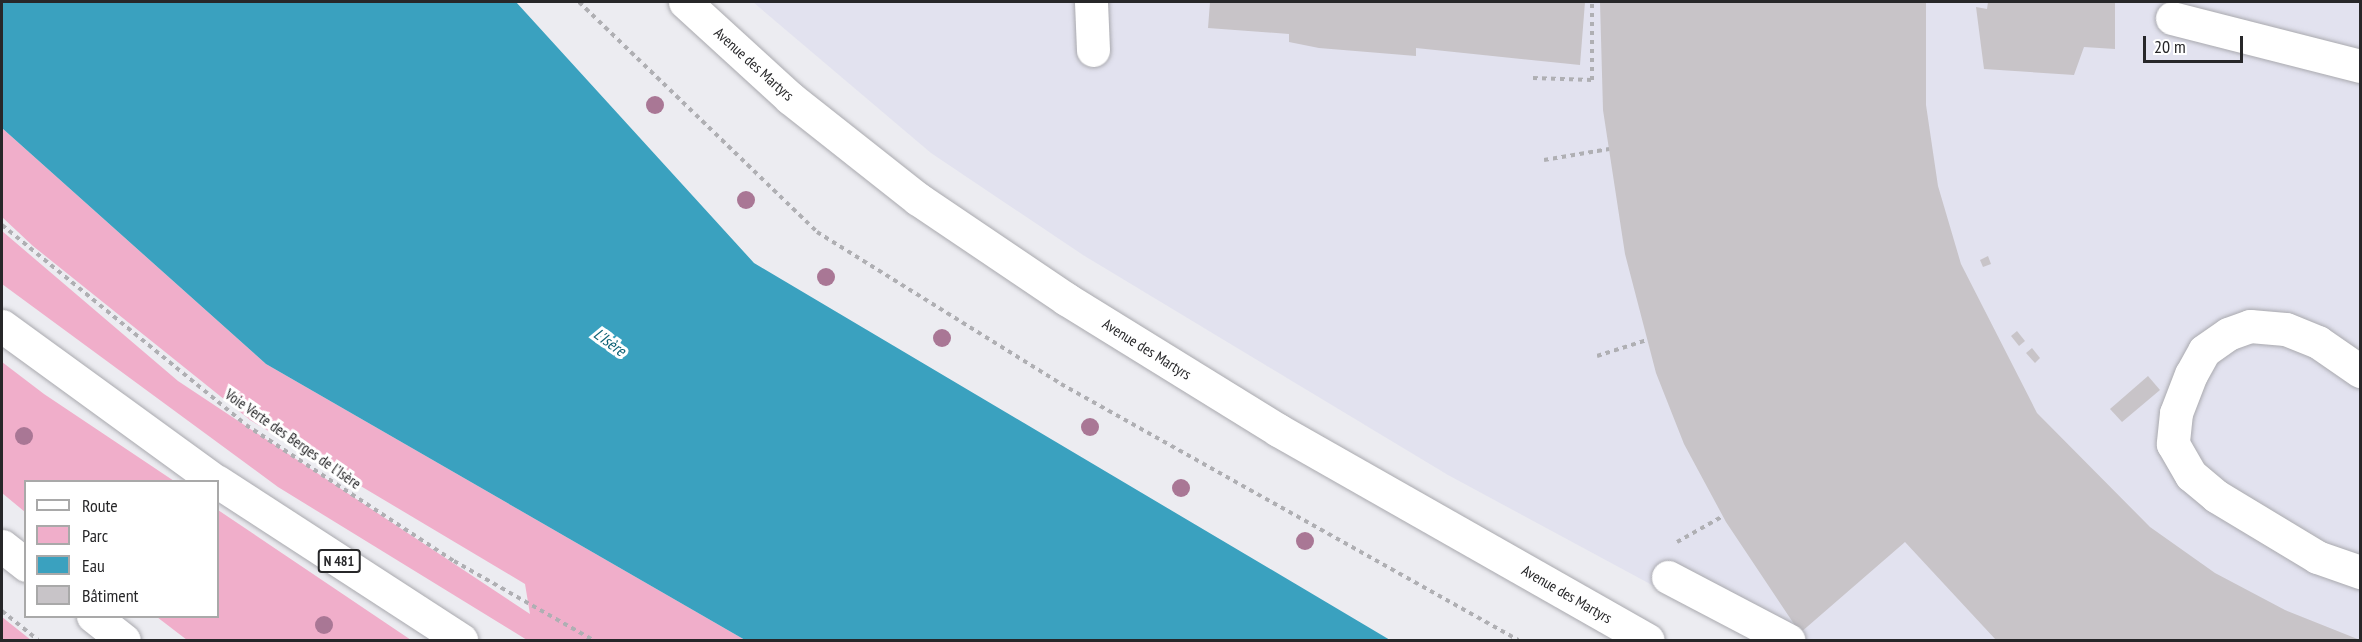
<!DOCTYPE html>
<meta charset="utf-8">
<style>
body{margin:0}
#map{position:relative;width:2362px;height:642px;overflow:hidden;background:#ececf1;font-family:"PT Sans Narrow",sans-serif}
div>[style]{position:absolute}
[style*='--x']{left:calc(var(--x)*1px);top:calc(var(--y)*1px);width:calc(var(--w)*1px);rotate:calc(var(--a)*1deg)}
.built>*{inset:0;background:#e2e2ef}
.green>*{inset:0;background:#f0aeca}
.water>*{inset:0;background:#3aa1bf}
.building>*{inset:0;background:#c8c4c8}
.path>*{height:4px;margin-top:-2px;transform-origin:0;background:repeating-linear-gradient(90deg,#afafb3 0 4.5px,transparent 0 9px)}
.roads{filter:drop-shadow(0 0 2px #a9a9ae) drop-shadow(0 0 2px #a9a9ae)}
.minor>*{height:33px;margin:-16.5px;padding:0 16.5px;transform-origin:16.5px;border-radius:16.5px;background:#fff}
.major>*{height:33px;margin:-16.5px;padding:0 16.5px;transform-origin:16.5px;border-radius:16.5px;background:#fff}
.highway>*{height:33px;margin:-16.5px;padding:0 16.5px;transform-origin:16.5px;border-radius:16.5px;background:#fff}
.trees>*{width:18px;height:18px;margin:-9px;border-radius:50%;background:#a97795}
span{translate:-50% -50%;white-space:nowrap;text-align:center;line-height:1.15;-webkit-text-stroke:6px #fff;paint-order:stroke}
.shield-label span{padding:2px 4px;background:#fff;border:2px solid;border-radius:4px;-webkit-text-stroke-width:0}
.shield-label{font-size:14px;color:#272729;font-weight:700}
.street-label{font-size:15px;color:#272729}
.water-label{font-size:16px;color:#0d6175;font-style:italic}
.frame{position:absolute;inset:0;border:3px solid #272729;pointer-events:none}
.legend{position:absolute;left:24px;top:480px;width:195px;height:138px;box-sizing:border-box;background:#fff;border:2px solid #a9a9a9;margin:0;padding:8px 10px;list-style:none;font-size:18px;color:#272729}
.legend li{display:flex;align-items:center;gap:12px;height:30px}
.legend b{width:30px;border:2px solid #a9a9a9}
.scale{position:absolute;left:2143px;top:36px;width:100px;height:27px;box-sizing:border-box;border:3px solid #272729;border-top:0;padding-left:8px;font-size:18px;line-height:21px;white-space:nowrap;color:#272729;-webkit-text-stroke:4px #fff;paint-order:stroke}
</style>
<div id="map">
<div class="built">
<i style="clip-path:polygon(753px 2px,2360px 2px,2360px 640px,1754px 640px,1448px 475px,1083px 255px,931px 153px)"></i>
</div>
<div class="green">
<i style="clip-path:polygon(2px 128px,266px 364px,745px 640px,527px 640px,278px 487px,2px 284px,2px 231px,178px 381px,530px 614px,525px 584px,250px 420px,33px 246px,2px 217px)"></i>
<i style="clip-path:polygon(2px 362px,44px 394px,174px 481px,26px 482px,25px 512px,2px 493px)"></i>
<i style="clip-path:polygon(218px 510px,411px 640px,187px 640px,157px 617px,218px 616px)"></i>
<i style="clip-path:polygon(2px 617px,31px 640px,2px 640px)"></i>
</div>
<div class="water">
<i style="clip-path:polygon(2px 2px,516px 2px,754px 263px,1390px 640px,745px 640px,266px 364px,2px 128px)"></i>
</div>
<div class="building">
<i style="clip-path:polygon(1210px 2px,1585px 2px,1580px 65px,1416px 48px,1416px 56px,1319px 48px,1289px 42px,1289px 34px,1208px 28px)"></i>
<i style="clip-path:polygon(1600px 2px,1926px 2px,1926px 105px,1938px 186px,1961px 264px,2037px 413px,2150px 527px,2215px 573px,2285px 610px,2360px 640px,1996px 640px,1905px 542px,1800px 633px,1726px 522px,1684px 444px,1656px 373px,1625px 254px,1603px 110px)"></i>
<i style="clip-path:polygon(1988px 2px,2115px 2px,2115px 49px,2084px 47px,2074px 75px,1984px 69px,1976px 7px,1987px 9px)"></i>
<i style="clip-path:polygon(1988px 256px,1991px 264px,1983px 267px,1980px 260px)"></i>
<i style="clip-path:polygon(2017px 331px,2025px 341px,2019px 346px,2011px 336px)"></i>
<i style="clip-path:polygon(2032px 348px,2040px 358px,2035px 363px,2026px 353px)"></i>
<i style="clip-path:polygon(2148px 376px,2160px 390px,2122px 422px,2110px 409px)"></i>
</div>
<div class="path">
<i style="--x:579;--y:2;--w:331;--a:44"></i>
<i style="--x:817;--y:232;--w:287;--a:31.9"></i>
<i style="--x:1061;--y:384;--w:524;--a:29.26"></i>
<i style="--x:1533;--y:78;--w:59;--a:1.9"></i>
<i style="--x:1592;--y:80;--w:78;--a:-90"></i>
<i style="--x:1544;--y:160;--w:66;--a:-9.6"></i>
<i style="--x:2;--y:225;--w:315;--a:39.3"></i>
<i style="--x:246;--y:425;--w:249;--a:33.2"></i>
<i style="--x:454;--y:561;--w:160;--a:29.6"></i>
<i style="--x:1597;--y:356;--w:52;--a:-17.7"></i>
<i style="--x:1677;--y:542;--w:53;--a:-29.5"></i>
<i style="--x:2;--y:611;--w:46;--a:38.9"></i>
</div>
<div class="roads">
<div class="minor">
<i style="--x:1091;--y:2;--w:48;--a:87.6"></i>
<i style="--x:2172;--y:18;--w:194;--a:14.3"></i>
<i style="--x:2360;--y:371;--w:51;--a:-145.4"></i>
<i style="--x:2318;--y:342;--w:35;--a:-158"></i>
<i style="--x:2285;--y:329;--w:35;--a:-175"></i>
<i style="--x:2250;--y:326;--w:23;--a:160"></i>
<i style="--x:2228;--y:334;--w:29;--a:145"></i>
<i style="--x:2204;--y:351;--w:26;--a:119"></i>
<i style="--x:2191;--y:374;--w:42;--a:111"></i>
<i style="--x:2176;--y:413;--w:31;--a:96"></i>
<i style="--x:2173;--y:444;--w:36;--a:60"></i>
<i style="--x:2191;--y:475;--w:33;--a:40"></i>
<i style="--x:2216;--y:496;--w:118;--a:31.1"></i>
<i style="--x:2317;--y:557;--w:46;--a:19.2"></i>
<i style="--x:1668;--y:577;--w:136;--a:27.7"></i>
</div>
<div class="major">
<i style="--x:685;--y:2;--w:142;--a:42.4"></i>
<i style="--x:790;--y:98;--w:163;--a:38.3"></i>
<i style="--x:918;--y:199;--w:179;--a:34"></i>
<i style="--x:1066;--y:299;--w:249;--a:31.7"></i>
<i style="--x:1278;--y:430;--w:425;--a:29.6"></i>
</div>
<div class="highway">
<i style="--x:2;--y:326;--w:266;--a:36"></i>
<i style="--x:218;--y:482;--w:290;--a:33"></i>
<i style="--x:2;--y:546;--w:31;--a:38"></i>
<i style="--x:93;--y:616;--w:39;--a:38"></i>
</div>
</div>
<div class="trees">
<i style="left:655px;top:105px"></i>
<i style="left:746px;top:200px"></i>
<i style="left:826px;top:277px"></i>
<i style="left:942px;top:338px"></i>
<i style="left:1090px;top:427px"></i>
<i style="left:24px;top:436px"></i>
<i style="left:1181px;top:488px"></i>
<i style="left:1305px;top:541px"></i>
<i style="left:324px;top:625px"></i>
</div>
<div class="shield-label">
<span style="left:339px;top:561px">N 481</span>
</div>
<div class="street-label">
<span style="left:754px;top:64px;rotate:42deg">Avenue des Martyrs</span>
<span style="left:1147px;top:349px;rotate:32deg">Avenue des Martyrs</span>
<span style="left:293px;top:439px;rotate:35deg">Voie Verte des Berges de l'Isère</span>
<span style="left:1567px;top:594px;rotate:30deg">Avenue des Martyrs</span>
</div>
<div class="water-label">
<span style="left:610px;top:342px;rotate:36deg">L'Isère</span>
</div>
<div class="frame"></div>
<ul class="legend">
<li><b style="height:8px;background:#fff"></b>Route</li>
<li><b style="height:16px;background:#f0aeca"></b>Parc</li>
<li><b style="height:16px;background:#3aa1bf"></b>Eau</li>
<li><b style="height:16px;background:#c8c4c8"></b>Bâtiment</li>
</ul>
<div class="scale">20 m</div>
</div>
